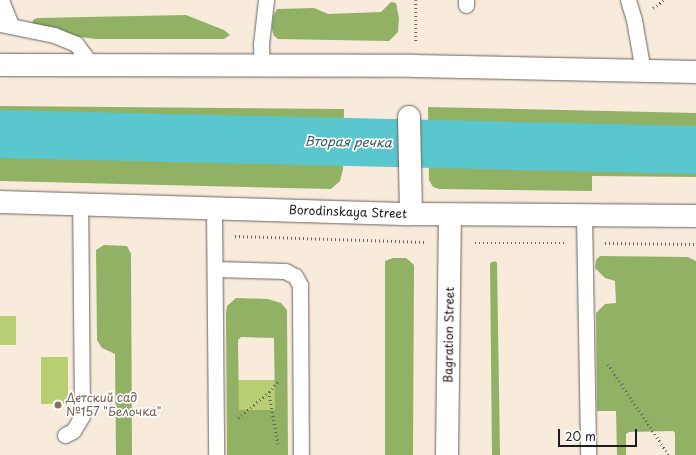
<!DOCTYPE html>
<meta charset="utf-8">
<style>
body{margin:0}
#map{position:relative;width:696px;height:455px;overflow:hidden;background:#f9ebdc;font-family:"Playpen Sans",sans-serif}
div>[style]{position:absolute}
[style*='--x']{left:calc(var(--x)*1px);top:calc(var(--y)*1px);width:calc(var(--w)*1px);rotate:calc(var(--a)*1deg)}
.green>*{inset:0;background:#b7ce73}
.forest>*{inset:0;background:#91b165}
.river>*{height:48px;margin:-24px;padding:0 24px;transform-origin:24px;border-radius:24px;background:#59c7cd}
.path>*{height:2.5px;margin-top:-1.25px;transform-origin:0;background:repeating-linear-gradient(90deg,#69645f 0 1px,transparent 0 4px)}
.roads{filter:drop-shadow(0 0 1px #69645f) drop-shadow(0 0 1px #69645f)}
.service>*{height:15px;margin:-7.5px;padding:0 7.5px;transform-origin:7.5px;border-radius:7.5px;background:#fff}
.pedestrian>*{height:22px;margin:-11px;padding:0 11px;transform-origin:11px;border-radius:11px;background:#fff}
.minor>*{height:22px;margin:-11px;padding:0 11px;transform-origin:11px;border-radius:11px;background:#fff}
.secondary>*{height:22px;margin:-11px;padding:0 11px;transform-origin:11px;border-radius:11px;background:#fff}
.dots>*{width:11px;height:11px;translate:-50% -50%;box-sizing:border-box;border:2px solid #fff;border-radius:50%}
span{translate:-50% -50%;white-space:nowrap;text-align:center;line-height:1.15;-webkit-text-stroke:3.5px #fff;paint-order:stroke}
.street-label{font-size:12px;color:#1c1c1c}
.education-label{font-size:12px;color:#785e54}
.left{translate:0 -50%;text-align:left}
.water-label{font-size:13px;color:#346063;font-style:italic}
.scale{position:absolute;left:558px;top:429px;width:79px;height:18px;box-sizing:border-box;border:2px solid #1c1c1c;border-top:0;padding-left:5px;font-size:12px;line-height:14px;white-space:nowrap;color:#1c1c1c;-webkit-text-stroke:3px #fff;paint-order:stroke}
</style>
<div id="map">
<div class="green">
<i style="clip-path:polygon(0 316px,16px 316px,16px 345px,0 345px)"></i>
<i style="clip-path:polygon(41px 357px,68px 357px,68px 404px,41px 404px)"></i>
<i style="clip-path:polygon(238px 380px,275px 380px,275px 410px,239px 410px)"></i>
</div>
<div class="forest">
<i style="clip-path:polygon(391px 2px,396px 3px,399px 18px,398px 32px,389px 41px,278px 39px,274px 36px,272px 29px,273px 16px,277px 9px,314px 8px,328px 14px,381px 12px)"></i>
<i style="clip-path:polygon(186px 15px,224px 30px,230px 35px,224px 39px,96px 39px,72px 36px,32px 24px,33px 20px,37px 18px)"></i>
<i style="clip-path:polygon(0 106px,344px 109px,343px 169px,340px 181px,331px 189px,0 181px)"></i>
<i style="clip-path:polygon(428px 107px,696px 113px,696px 177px,592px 176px,592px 191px,439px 189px,433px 187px,429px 180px)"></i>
<i style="clip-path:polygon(104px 245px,127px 246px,131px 254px,132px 455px,116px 455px,115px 354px,102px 348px,97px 340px,96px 250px)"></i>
<i style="clip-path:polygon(600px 256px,688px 257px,696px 261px,696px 455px,675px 455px,675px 433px,673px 431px,629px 432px,626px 434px,626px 455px,617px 455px,616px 411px,597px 411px,596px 313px,605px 304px,616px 303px,615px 281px,605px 278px,595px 268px,596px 260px)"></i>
<i style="clip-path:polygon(393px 258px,406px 258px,414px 265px,413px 455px,385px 455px,385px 261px)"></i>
<i style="clip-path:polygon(495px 261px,497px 263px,500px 455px,492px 455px,490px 263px)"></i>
<i style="clip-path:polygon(evenodd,236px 298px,268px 299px,281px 303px,287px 310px,288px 455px,227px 455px,226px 314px,227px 306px,236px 298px,241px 337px,274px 338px,275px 410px,239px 410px,238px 340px,241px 337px)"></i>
</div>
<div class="river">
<i style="--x:0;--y:134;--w:696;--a:1.32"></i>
</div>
<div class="path">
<i style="--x:416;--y:0;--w:41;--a:90"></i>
<i style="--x:653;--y:8;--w:14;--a:-36"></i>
<i style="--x:235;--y:236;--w:191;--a:1.8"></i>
<i style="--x:475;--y:243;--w:89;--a:0"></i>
<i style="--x:605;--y:243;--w:91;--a:0.6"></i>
<i style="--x:608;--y:364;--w:110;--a:56.2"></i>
<i style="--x:269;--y:392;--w:53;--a:80.2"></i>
<i style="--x:238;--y:418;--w:40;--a:-40"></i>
<i style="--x:269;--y:392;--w:16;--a:-50"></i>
</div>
<div class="roads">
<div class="service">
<i style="--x:1;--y:0;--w:27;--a:68"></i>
<i style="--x:628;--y:0;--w:21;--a:73"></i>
<i style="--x:634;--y:20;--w:52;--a:80"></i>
<i style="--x:466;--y:5;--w:5;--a:-90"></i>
<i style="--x:0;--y:24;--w:55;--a:11.5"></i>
<i style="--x:54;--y:35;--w:24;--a:22"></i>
<i style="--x:76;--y:44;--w:25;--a:53"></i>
<i style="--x:262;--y:65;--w:21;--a:-93"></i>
<i style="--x:261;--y:44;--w:44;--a:-83.5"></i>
<i style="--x:214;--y:208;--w:247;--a:89.5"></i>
<i style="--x:584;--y:215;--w:240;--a:89"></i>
<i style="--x:215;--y:269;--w:70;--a:1.6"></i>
<i style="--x:285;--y:271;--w:11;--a:27"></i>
<i style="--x:295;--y:276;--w:10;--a:61"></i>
<i style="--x:300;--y:285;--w:170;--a:89.7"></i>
<i style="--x:65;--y:435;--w:9;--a:-27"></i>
<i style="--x:73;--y:431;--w:17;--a:-59"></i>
<i style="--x:82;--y:416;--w:213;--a:-90.5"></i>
</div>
<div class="pedestrian">
<i style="--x:409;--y:117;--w:97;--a:88.8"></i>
</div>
<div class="minor">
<i style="--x:447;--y:455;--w:240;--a:-89.3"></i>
</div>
<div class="secondary">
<i style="--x:0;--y:65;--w:414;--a:0.1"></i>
<i style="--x:414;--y:66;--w:282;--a:1.2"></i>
<i style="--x:0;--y:202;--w:411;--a:1.7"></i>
<i style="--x:411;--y:214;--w:285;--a:0.4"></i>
</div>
</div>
<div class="dots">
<i style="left:58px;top:405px;background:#8d6e63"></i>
</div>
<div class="street-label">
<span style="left:348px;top:212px;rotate:2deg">Borodinskaya Street</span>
<span style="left:449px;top:335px;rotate:-89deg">Bagration Street</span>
</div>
<div class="education-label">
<span class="left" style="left:66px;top:405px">Детский сад<br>№157 "Белочка"</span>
</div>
<div class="water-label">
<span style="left:348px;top:142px;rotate:1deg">Вторая речка</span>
</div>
<div class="scale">20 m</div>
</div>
